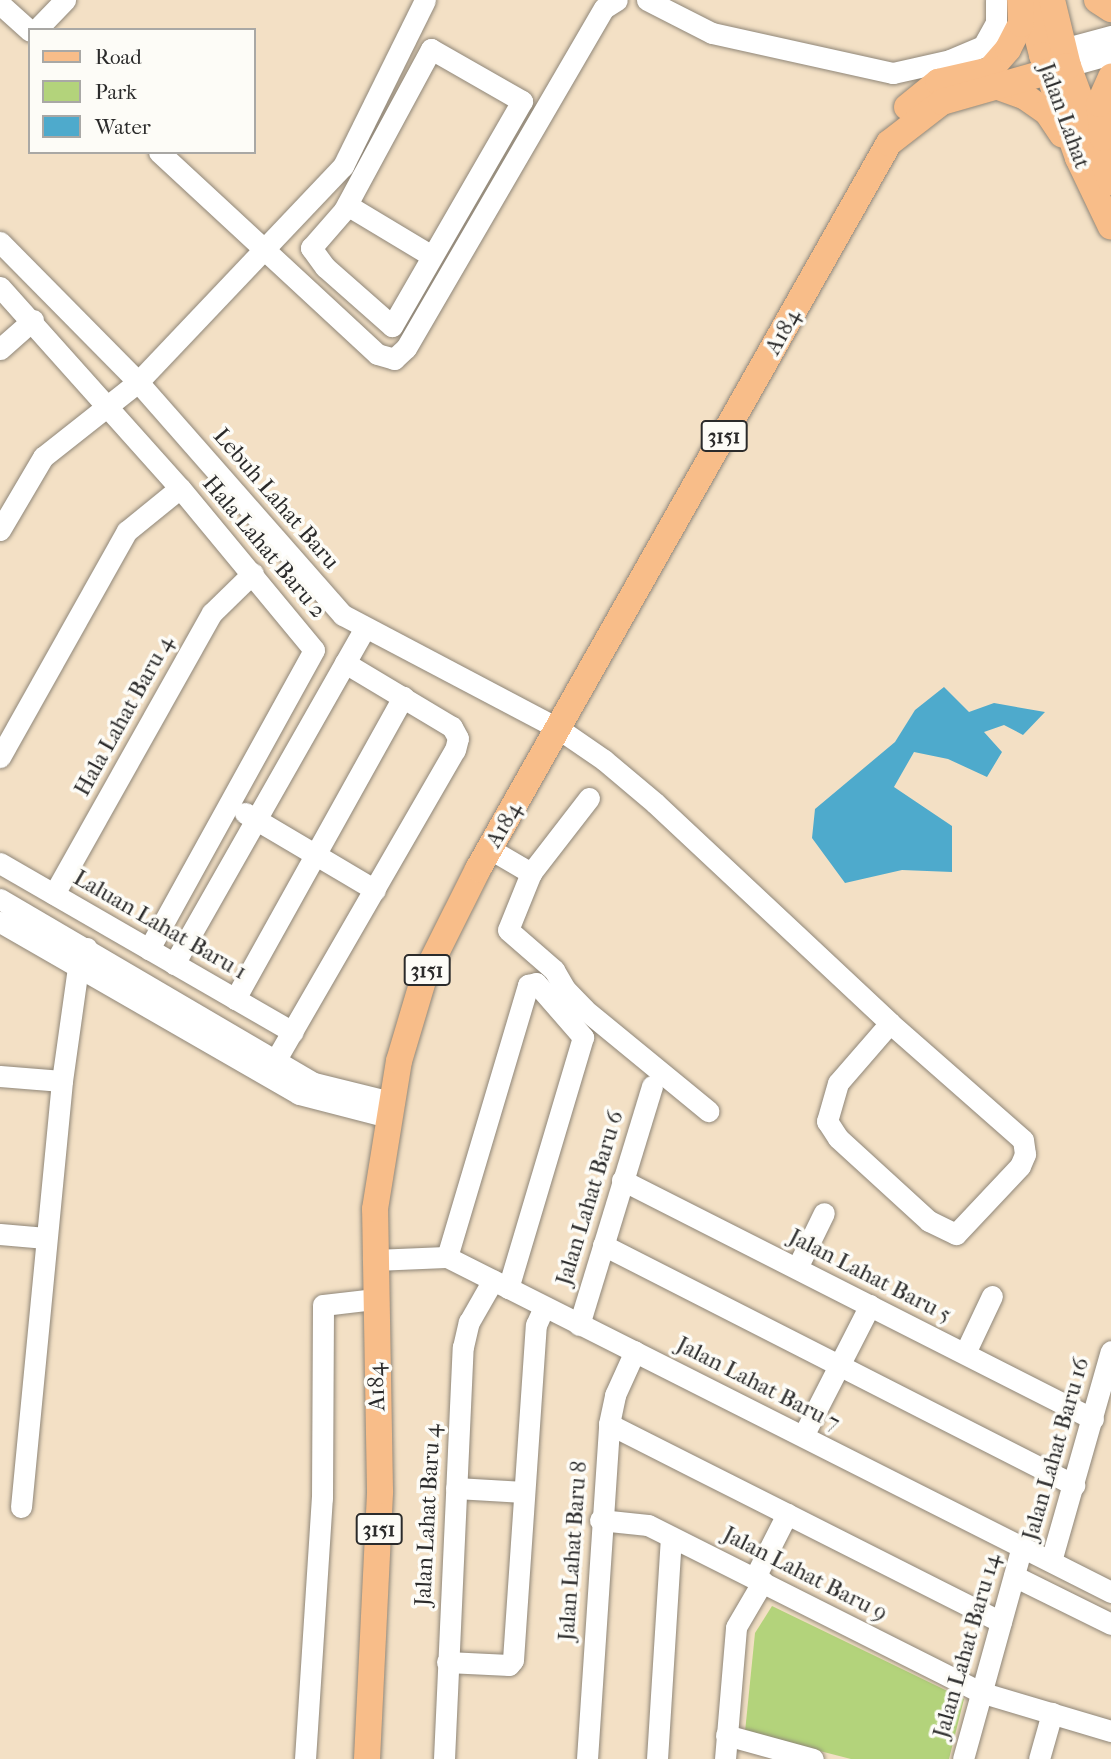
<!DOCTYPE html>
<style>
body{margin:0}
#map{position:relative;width:1111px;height:1759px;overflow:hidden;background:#f3e0c5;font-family:"IM FELL French Canon",serif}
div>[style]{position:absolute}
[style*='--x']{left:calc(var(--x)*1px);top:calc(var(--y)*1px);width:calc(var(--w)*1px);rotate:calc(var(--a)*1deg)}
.green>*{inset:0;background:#b3d37b}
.water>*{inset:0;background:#4eaacc}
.roads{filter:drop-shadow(0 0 2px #8f8678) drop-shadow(0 0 2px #8f8678)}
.minor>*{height:21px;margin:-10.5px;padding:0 10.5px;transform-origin:10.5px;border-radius:10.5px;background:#fff}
.major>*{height:26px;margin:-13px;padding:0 13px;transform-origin:13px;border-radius:13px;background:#f8bd89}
span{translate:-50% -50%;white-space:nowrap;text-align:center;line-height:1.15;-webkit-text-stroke:7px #fdfcf7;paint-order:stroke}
.shield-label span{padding:2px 5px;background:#fdfcf7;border:2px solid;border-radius:5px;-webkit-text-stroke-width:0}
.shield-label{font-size:21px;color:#2b2b2b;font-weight:700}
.street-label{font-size:23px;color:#2b2b2b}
.legend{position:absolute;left:28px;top:28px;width:228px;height:126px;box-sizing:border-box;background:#fdfcf7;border:2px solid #a9a8a5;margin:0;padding:9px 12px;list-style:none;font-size:21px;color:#2b2b2b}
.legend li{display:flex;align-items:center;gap:14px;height:35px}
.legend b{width:35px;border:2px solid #a9a8a5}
</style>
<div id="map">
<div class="green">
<i style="clip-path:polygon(772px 1606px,964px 1699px,949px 1759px,851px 1759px,745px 1732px,755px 1633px)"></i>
</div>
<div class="water">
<i style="clip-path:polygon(944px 687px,969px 712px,994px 703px,1045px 712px,1023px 735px,1004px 725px,984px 732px,1002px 752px,987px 777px,948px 759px,914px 752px,894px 787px,952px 826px,952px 872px,902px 870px,845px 883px,812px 838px,815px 809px,895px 742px,915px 710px)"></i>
</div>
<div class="roads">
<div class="minor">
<i style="--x:647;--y:0;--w:73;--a:26.9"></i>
<i style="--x:712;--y:33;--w:185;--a:12.5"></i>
<i style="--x:893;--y:73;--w:58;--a:-12.8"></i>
<i style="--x:950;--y:60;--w:36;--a:-23"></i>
<i style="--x:983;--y:46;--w:26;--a:-61"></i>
<i style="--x:996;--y:23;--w:23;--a:-90"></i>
<i style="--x:0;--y:4;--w:40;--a:42"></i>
<i style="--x:36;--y:30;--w:42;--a:-46"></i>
<i style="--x:431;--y:49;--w:105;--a:29.7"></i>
<i style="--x:522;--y:101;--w:260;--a:120"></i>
<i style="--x:392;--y:326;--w:89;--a:-138.6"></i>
<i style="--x:325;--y:267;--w:24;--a:-126"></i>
<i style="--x:311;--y:248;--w:50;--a:-49"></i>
<i style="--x:344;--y:210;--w:183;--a:-61.6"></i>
<i style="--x:1063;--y:49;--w:50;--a:-15.2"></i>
<i style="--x:1068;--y:66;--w:45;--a:-15.6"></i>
<i style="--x:159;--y:152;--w:297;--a:42.8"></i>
<i style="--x:377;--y:354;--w:18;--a:16"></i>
<i style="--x:394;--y:359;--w:16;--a:-43"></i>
<i style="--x:406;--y:348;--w:393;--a:-59.8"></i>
<i style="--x:604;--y:8;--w:15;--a:-32"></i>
<i style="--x:347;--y:205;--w:99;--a:31"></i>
<i style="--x:0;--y:242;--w:197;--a:45.4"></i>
<i style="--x:138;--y:382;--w:310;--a:48.7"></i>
<i style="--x:343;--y:615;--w:244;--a:27.8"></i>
<i style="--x:559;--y:729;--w:55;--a:34.6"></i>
<i style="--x:604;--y:760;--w:67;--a:40.1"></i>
<i style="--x:655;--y:803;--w:322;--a:43.1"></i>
<i style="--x:890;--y:1023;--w:79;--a:130.9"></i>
<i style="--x:838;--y:1083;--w:40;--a:106"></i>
<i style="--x:827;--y:1121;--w:20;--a:57"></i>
<i style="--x:838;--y:1138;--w:123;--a:42.4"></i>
<i style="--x:929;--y:1221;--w:30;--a:26"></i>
<i style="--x:956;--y:1234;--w:93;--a:-46.7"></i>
<i style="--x:1020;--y:1166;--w:13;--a:-67"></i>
<i style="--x:1025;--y:1154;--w:14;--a:-98"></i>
<i style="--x:1023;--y:1140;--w:177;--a:-138.7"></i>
<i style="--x:0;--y:287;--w:270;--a:48.2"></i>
<i style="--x:180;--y:488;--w:210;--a:50.4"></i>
<i style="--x:314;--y:650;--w:342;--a:118.9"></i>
<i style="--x:0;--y:349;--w:44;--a:-41.3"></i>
<i style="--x:0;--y:530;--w:85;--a:-59.5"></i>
<i style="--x:43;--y:457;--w:121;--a:-38.3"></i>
<i style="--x:138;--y:382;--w:298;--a:-46.5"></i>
<i style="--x:343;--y:166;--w:185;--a:-63.7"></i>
<i style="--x:0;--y:757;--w:259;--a:-60.7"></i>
<i style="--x:127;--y:531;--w:68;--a:-39.1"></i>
<i style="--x:589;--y:798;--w:95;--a:127.7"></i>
<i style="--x:531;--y:873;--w:61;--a:112"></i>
<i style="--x:508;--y:930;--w:61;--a:41"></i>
<i style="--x:554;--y:970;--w:22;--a:60"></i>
<i style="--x:565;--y:989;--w:28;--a:46"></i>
<i style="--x:584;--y:1009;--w:161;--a:39.4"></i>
<i style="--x:245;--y:813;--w:151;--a:30.6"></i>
<i style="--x:490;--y:849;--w:48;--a:30.3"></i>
<i style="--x:0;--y:863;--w:338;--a:30"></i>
<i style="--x:54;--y:894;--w:322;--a:-60.7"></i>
<i style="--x:212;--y:613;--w:57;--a:-44.3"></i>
<i style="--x:0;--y:899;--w:364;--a:30.4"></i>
<i style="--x:314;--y:1083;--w:79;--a:13.9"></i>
<i style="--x:0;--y:922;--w:345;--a:29.9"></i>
<i style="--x:299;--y:1094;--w:92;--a:14.5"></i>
<i style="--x:174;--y:964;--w:385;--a:-60.4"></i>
<i style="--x:235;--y:999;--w:346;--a:-60.9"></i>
<i style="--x:267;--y:1075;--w:375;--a:-60"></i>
<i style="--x:455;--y:750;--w:12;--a:-76"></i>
<i style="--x:458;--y:738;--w:13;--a:-119"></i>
<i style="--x:452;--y:727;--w:125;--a:-149.1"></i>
<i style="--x:0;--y:1076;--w:62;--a:4.6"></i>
<i style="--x:622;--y:1180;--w:528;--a:26.9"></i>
<i style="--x:0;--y:1234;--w:46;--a:5"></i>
<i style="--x:603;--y:1245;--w:529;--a:27"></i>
<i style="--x:447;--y:1257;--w:284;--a:-73.4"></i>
<i style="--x:528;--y:985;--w:8;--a:-14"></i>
<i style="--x:536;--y:983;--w:72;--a:49"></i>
<i style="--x:583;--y:1037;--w:262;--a:106.6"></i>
<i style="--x:373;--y:1260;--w:74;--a:-2.3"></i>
<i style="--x:447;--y:1257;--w:744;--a:26.77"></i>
<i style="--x:797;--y:1268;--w:61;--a:-63.9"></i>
<i style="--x:579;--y:1325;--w:250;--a:-73"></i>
<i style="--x:965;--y:1353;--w:63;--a:-64.7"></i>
<i style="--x:609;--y:1424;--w:439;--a:26.8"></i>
<i style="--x:803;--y:1436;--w:147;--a:-62.9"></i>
<i style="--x:456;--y:1488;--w:68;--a:3.4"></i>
<i style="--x:21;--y:1507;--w:428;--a:-84.5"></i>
<i style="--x:62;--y:1081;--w:115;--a:-82"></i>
<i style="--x:78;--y:967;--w:21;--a:-65"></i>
<i style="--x:600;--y:1520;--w:48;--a:5.9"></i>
<i style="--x:648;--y:1525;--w:372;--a:26.7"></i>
<i style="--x:980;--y:1692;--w:137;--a:16.6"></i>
<i style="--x:1051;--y:1561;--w:218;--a:-74.1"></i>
<i style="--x:1014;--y:1576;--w:108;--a:26.3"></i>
<i style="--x:755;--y:1577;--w:71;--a:-63.1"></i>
<i style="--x:447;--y:1662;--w:62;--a:2.8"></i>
<i style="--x:509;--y:1665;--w:6;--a:-51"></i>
<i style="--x:513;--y:1660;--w:336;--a:-86.1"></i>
<i style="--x:536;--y:1325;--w:20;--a:-66"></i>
<i style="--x:726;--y:1735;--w:90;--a:15.4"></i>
<i style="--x:305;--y:1759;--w:262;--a:-86.3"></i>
<i style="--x:322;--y:1498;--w:193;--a:-89.7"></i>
<i style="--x:323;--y:1305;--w:51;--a:-6.7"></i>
<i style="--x:444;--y:1759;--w:412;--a:-87.4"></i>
<i style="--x:463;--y:1347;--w:26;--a:-77"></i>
<i style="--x:469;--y:1322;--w:48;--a:-60.3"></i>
<i style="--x:587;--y:1759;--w:336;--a:-86.2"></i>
<i style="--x:609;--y:1424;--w:30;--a:-78"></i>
<i style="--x:615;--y:1395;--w:48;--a:-65.6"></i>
<i style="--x:657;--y:1759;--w:222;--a:-86.4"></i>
<i style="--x:725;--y:1759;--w:132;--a:-85.2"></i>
<i style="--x:736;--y:1627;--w:53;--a:-59.6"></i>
<i style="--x:963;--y:1759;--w:221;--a:-74.5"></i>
<i style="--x:1039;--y:1759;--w:48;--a:-74.2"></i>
</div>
<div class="major">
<i style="--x:1028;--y:0;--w:57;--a:75.7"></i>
<i style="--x:1042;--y:55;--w:109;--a:70.7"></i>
<i style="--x:1078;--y:158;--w:76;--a:64.4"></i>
<i style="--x:1052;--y:0;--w:68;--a:76.4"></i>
<i style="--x:1068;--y:66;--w:124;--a:69.7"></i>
<i style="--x:1097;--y:0;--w:17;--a:33"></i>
<i style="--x:989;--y:71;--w:29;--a:-49"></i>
<i style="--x:1008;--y:49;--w:28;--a:-63"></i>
<i style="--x:1021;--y:24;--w:24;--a:-92"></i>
<i style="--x:993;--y:85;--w:33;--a:20"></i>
<i style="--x:1024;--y:96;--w:28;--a:35"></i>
<i style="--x:1047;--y:112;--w:27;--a:56"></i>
<i style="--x:907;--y:107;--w:40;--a:-39"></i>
<i style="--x:938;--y:82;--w:54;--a:-12.8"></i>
<i style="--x:1103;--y:138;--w:34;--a:-97"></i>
<i style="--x:1099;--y:104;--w:30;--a:-66"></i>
<i style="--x:367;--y:1759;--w:268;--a:-87.2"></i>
<i style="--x:380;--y:1491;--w:282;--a:-91"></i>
<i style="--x:375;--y:1209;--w:150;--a:-80.8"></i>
<i style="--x:399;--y:1061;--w:88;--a:-73.4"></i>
<i style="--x:424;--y:977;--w:121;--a:-63.4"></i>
<i style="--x:478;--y:869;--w:834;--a:-60.49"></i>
<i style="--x:889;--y:143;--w:67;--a:-37.7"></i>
<i style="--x:942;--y:102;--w:131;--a:-15.9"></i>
</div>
</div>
<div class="shield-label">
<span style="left:724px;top:436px">3151</span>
<span style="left:427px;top:970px">3151</span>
<span style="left:379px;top:1529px">3151</span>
</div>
<div class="street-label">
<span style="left:1064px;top:116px;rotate:70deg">Jalan Lahat</span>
<span style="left:783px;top:332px;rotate:-61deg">A184</span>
<span style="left:276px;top:499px;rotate:49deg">Lebuh Lahat Baru</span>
<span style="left:264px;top:547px;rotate:50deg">Hala Lahat Baru 2</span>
<span style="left:124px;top:716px;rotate:-61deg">Hala Lahat Baru 4</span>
<span style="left:504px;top:825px;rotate:-60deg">A184</span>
<span style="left:160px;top:925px;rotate:30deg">Laluan Lahat Baru 1</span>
<span style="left:590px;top:1198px;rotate:-73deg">Jalan Lahat Baru 6</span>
<span style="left:870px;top:1276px;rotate:27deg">Jalan Lahat Baru 5</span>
<span style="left:758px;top:1384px;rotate:27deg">Jalan Lahat Baru 7</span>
<span style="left:377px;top:1387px;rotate:-92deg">A184</span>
<span style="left:1056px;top:1449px;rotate:-74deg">Jalan Lahat Baru 16</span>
<span style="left:428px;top:1515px;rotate:-87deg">Jalan Lahat Baru 4</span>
<span style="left:573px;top:1551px;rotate:-86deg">Jalan Lahat Baru 8</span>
<span style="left:805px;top:1574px;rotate:27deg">Jalan Lahat Baru 9</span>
<span style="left:967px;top:1646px;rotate:-74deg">Jalan Lahat Baru 14</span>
</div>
<ul class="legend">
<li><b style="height:9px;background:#f8bd89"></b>Road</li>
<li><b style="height:19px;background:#b3d37b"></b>Park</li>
<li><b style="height:19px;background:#4eaacc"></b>Water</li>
</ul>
</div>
